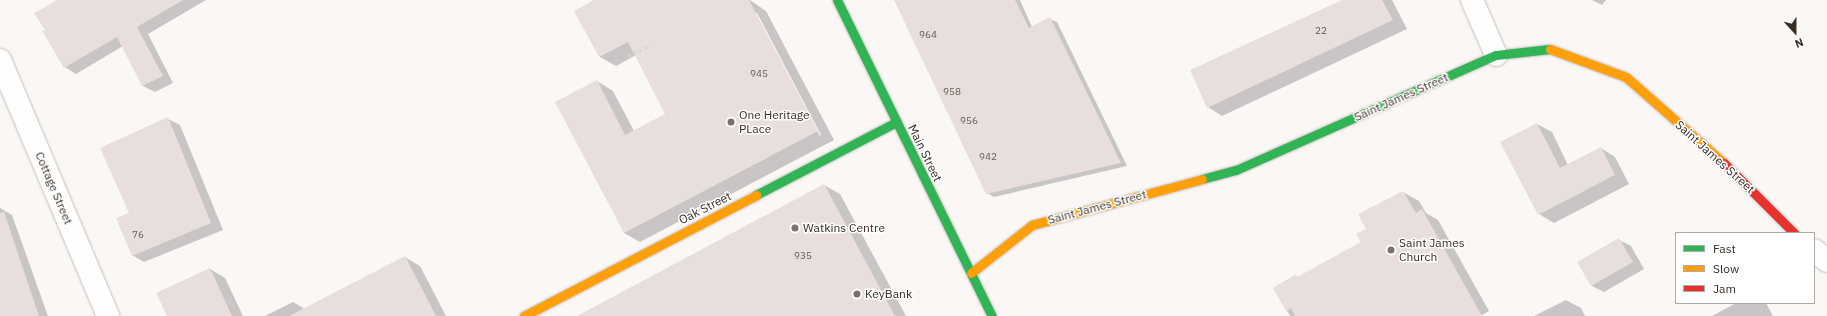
<!DOCTYPE html>
<style>
body{margin:0}
#map{position:relative;width:1827px;height:316px;overflow:hidden;background:#faf7f5;font-family:"IBM Plex Sans",sans-serif}
div>[style]{position:absolute}
[style*='--x']{left:calc(var(--x)*1px);top:calc(var(--y)*1px);width:calc(var(--w)*1px);rotate:calc(var(--a)*1deg)}
.shadow>*{inset:0;background:#0003}
.building>*{inset:0;background:#e8dfdd}
.path>*{height:2.5px;margin-top:-1.25px;transform-origin:0;background:repeating-linear-gradient(90deg,#d8d6d5 0 3px,transparent 0 6px)}
.roads{filter:drop-shadow(0 0 1px #c6bfba) drop-shadow(0 0 1px #c6bfba)}
.street>*{height:22px;margin:-11px;padding:0 11px;transform-origin:11px;border-radius:11px;background:#fefefe}
.fast>*{height:9px;margin:-4.5px;padding:0 4.5px;transform-origin:4.5px;border-radius:4.5px;background:#30b455}
.slow>*{height:9px;margin:-4.5px;padding:0 4.5px;transform-origin:4.5px;border-radius:4.5px;background:#ff9f0a}
.jam>*{height:9px;margin:-4.5px;padding:0 4.5px;transform-origin:4.5px;border-radius:4.5px;background:#e5322d}
.dots>*{width:11px;height:11px;translate:-50% -50%;box-sizing:border-box;border:2px solid #fff;border-radius:50%}
span{translate:-50% -50%;white-space:nowrap;text-align:center;line-height:1.15;-webkit-text-stroke:3px #fff;paint-order:stroke}
.number-label{font-size:10px;color:#665b54}
.number-label span{-webkit-text-stroke-width:0}
.street-label{font-size:12px;color:#372b22}
.poi-label{font-size:12px;color:#372b22}
.left{translate:0 -50%;text-align:left}
.legend{position:absolute;left:1675px;top:232px;width:140px;height:72px;box-sizing:border-box;background:#fff;border:1px solid #afaaa7;margin:0;padding:5px 7px;list-style:none;font-size:12px;color:#372b22}
.legend li{display:flex;align-items:center;gap:8px;height:20px}
.legend b{width:20px;border:1px solid #afaaa7}
.north{position:absolute;left:1775px;top:12px;width:40px;height:40px;-webkit-text-stroke:3px #fff;paint-order:stroke;rotate:159deg;font-size:11px;font-weight:700;line-height:16px;text-align:center;color:#372b22}
.north::after{content:'';display:block;margin:auto;width:14px;height:18px;background:#372b22;clip-path:polygon(50% 0,100% 100%,50% 72%,0 100%)}
</style>
<div id="map">
<div class="shadow">
<i style="clip-path:polygon(58px 0,206px 0,148px 34px,173px 83px,155px 92px,143px 86px,123px 46px,76px 74px,65px 67px,46px 31px)"></i>
<i style="clip-path:polygon(evenodd,596px 0,750px 0,766px 11px,834px 140px,640px 242px,624px 233px,597px 81px,613px 91px,634px 131px,667px 114px,636px 55px,616px 66px,600px 57px,596px 0,755px 13px,757px 13px,821px 135px,820px 136px,755px 13px)"></i>
<i style="clip-path:polygon(895px 0,1020px 0,1032px 27px,1050px 19px,1057px 22px,1127px 166px,994px 197px,987px 193px)"></i>
<i style="clip-path:polygon(1345px 0,1392px 0,1407px 29px,1222px 116px,1208px 107px)"></i>
<i style="clip-path:polygon(1592px 0,1606px 0,1602px 5px)"></i>
<i style="clip-path:polygon(168px 119px,180px 125px,223px 230px,144px 262px,132px 255px)"></i>
<i style="clip-path:polygon(1537px 124px,1552px 132px,1568px 165px,1601px 148px,1615px 157px,1629px 184px,1554px 223px,1539px 214px)"></i>
<i style="clip-path:polygon(824px 185px,840px 194px,906px 316px,579px 316px)"></i>
<i style="clip-path:polygon(1403px 192px,1419px 201px,1426px 213px,1438px 220px,1489px 311px,1480px 316px,1290px 316px,1274px 288px,1296px 276px,1299px 277px,1362px 242px,1368px 229px)"></i>
<i style="clip-path:polygon(0 208px,12px 215px,48px 316px,0 316px)"></i>
<i style="clip-path:polygon(1619px 240px,1631px 246px,1644px 269px,1604px 292px,1592px 286px,1579px 262px)"></i>
<i style="clip-path:polygon(405px 257px,420px 266px,446px 316px,265px 316px,293px 302px,305px 309px)"></i>
<i style="clip-path:polygon(210px 269px,225px 278px,243px 316px,168px 316px)"></i>
<i style="clip-path:polygon(1566px 300px,1581px 308px,1585px 316px,1534px 316px)"></i>
<i style="clip-path:polygon(1736px 303px,1766px 303px,1773px 316px,1712px 316px)"></i>
</div>
<div class="building">
<i style="clip-path:polygon(57px 0,183px 0,137px 27px,163px 76px,142px 86px,117px 37px,64px 68px,42px 31px,45px 30px,34px 13px)"></i>
<i style="clip-path:polygon(594px 0,749px 0,818px 131px,624px 233px,555px 102px,597px 80px,625px 135px,665px 114px,628px 42px,599px 57px,574px 11px)"></i>
<i style="clip-path:polygon(894px 0,1015px 0,1029px 28px,1050px 17px,1121px 163px,986px 194px)"></i>
<i style="clip-path:polygon(1342px 0,1382px 0,1393px 20px,1207px 108px,1190px 70px)"></i>
<i style="clip-path:polygon(168px 117px,211px 223px,132px 256px,116px 218px,129px 213px,100px 148px)"></i>
<i style="clip-path:polygon(1537px 123px,1560px 168px,1601px 147px,1615px 175px,1538px 215px,1500px 142px)"></i>
<i style="clip-path:polygon(824px 184px,895px 316px,577px 316px)"></i>
<i style="clip-path:polygon(1403px 191px,1416px 213px,1422px 209px,1482px 316px,1295px 316px,1291px 308px,1286px 311px,1273px 288px,1296px 274px,1297px 277px,1361px 242px,1356px 234px,1366px 229px,1358px 214px)"></i>
<i style="clip-path:polygon(4px 212px,39px 316px,0 316px,0 213px)"></i>
<i style="clip-path:polygon(1619px 238px,1633px 262px,1591px 286px,1577px 262px)"></i>
<i style="clip-path:polygon(405px 256px,436px 316px,289px 316px)"></i>
<i style="clip-path:polygon(210px 268px,232px 316px,167px 316px,156px 293px)"></i>
</div>
<div class="path">
<i style="--x:628;--y:56;--w:25;--a:-26"></i>
</div>
<div class="roads">
<div class="street">
<i style="--x:1472;--y:0;--w:60;--a:66.4"></i>
<i style="--x:0;--y:60;--w:278;--a:67.1"></i>
<i style="--x:1814;--y:250;--w:17;--a:40"></i>
</div>
<div class="fast">
<i style="--x:837;--y:0;--w:352;--a:63.9"></i>
<i style="--x:1202;--y:179;--w:35;--a:-15"></i>
<i style="--x:1236;--y:170;--w:284;--a:-23.9"></i>
<i style="--x:1496;--y:55;--w:54;--a:-6.3"></i>
<i style="--x:756;--y:195;--w:158;--a:-27.5"></i>
</div>
<div class="slow">
<i style="--x:1550;--y:49;--w:81;--a:20.2"></i>
<i style="--x:1626;--y:77;--w:130;--a:41.3"></i>
<i style="--x:971;--y:273;--w:78;--a:-38.2"></i>
<i style="--x:1032;--y:225;--w:176;--a:-15.1"></i>
<i style="--x:524;--y:316;--w:262;--a:-27.5"></i>
</div>
<div class="jam">
<i style="--x:1724;--y:163;--w:99;--a:45"></i>
</div>
</div>
<div class="dots">
<i style="left:731px;top:122px;background:#7b726c"></i>
<i style="left:795px;top:228px;background:#7b726c"></i>
<i style="left:1391px;top:250px;background:#7b726c"></i>
<i style="left:857px;top:294px;background:#7b726c"></i>
</div>
<div class="number-label">
<span style="left:1321px;top:31px">22</span>
<span style="left:928px;top:35px">964</span>
<span style="left:759px;top:74px">945</span>
<span style="left:952px;top:92px">958</span>
<span style="left:969px;top:121px">956</span>
<span style="left:988px;top:157px">942</span>
<span style="left:138px;top:235px">76</span>
<span style="left:803px;top:256px">935</span>
</div>
<div class="street-label">
<span style="left:1401px;top:97px;rotate:-24deg">Saint James Street</span>
<span style="left:925px;top:153px;rotate:64deg">Main Street</span>
<span style="left:1715px;top:157px;rotate:42deg">Saint James Street</span>
<span style="left:54px;top:188px;rotate:67deg">Cottage Street</span>
<span style="left:1097px;top:207px;rotate:-15deg">Saint James Street</span>
<span style="left:705px;top:208px;rotate:-27deg">Oak Street</span>
</div>
<div class="poi-label">
<span class="left" style="left:739px;top:122px">One Heritage<br>PLace</span>
<span class="left" style="left:803px;top:228px">Watkins Centre</span>
<span class="left" style="left:1399px;top:250px">Saint James<br>Church</span>
<span class="left" style="left:865px;top:294px">KeyBank</span>
</div>
<ul class="legend">
<li><b style="height:5px;background:#30b455"></b>Fast</li>
<li><b style="height:5px;background:#ff9f0a"></b>Slow</li>
<li><b style="height:5px;background:#e5322d"></b>Jam</li>
</ul>
<div class="north">N</div>
</div>
